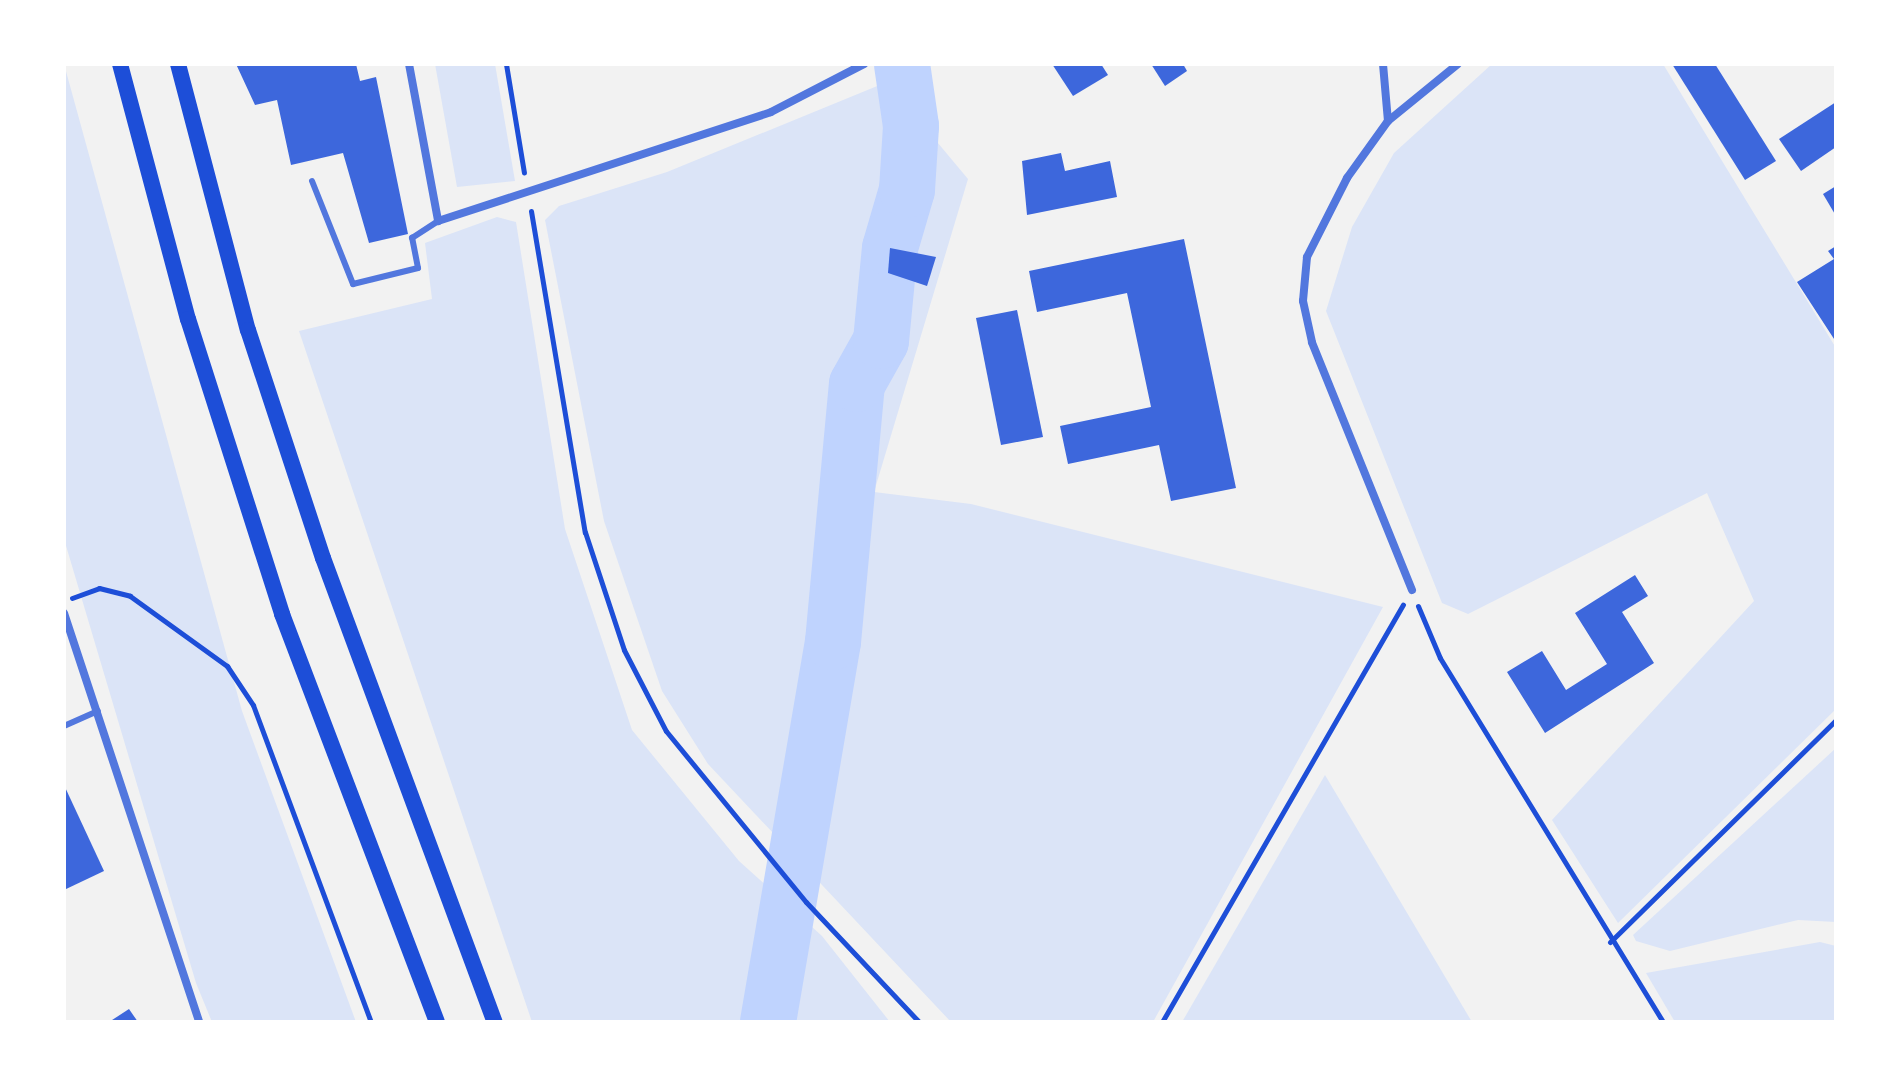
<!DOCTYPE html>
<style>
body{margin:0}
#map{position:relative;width:1900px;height:1086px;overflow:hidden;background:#f2f2f2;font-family:Ubuntu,sans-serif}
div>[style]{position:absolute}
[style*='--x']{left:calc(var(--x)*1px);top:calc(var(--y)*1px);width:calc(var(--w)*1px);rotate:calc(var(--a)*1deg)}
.green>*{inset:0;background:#dbe4f7}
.river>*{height:56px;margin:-28px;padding:0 28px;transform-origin:28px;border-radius:28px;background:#bfd3fe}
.building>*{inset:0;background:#3d67dc}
.path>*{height:5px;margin:-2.5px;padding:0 2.5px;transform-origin:2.5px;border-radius:2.5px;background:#1d4ed8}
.service>*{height:6px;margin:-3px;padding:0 3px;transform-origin:3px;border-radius:3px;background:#5277de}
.minor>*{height:8px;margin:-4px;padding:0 4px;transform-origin:4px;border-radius:4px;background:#5277de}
.secondary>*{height:16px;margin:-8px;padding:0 8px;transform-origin:8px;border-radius:8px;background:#1d4ed8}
span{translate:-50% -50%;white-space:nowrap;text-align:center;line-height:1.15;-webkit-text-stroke:6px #fff;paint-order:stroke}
.frame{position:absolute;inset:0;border:66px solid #fff;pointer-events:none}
</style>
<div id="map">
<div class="green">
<i style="clip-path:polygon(64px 64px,242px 711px,356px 1022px,212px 1022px,196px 983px,64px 539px)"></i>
<i style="clip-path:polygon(435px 64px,495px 64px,515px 181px,457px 187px)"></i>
<i style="clip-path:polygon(1492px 64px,1663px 64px,1836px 348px,1836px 709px,1618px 923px,1552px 820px,1754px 601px,1707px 493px,1468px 614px,1442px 603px,1326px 311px,1352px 227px,1394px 153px)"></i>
<i style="clip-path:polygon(887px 82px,968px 179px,874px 492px,971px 504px,1383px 607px,1153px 1022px,951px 1022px,708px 764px,662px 691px,604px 521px,545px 220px,559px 206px,667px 172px)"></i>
<i style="clip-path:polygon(497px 217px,516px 222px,565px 529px,632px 730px,739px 861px,822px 936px,890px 1022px,532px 1022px,299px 331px,432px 299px,425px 243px)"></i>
<i style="clip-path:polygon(1836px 748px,1836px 922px,1798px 920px,1670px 951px,1636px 941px,1633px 935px)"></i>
<i style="clip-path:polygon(1325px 775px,1472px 1022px,1182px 1022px)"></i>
<i style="clip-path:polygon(1820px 942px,1836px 946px,1836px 1022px,1675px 1022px,1646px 973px)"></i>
</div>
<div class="river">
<i style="--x:768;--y:1022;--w:386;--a:-80.3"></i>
<i style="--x:833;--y:642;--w:259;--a:-84.7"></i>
<i style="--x:857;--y:384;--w:49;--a:-60.8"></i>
<i style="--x:881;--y:341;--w:93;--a:-84.5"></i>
<i style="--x:890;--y:248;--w:60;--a:-73.7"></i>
<i style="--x:907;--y:190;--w:64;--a:-86.4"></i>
<i style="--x:911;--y:126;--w:63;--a:-98.3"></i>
</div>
<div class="building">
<i style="clip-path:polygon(236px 64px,356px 64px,360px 81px,376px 77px,408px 234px,369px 243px,343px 153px,291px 165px,277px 100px,255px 105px)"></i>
<i style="clip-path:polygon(1052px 64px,1101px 64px,1108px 75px,1073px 96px)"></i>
<i style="clip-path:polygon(1151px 64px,1183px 64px,1187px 71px,1165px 86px)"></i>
<i style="clip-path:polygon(1672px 64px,1715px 64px,1776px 161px,1745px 180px)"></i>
<i style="clip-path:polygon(1836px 102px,1836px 147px,1801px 171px,1779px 139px)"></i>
<i style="clip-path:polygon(1061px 153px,1065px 171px,1110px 161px,1117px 197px,1027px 215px,1022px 161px)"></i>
<i style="clip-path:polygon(1836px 186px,1836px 216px,1823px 194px)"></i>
<i style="clip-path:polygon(1184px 239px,1236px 488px,1171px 501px,1159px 445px,1068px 464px,1060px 426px,1151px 407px,1127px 293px,1037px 312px,1029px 271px)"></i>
<i style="clip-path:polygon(1836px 246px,1836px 342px,1797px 282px,1834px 259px,1828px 251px)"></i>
<i style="clip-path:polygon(890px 248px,936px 257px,927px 286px,888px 273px)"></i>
<i style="clip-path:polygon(1017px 310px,1043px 437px,1001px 445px,976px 318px)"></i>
<i style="clip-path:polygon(1635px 575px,1648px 596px,1622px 612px,1654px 663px,1545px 733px,1507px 672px,1542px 651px,1566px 690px,1607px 664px,1575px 613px)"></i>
<i style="clip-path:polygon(64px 785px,104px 871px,64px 890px)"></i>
<i style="clip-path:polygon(129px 1009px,138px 1022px,109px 1022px)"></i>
</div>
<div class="path">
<i style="--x:506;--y:64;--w:110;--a:80.6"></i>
<i style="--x:531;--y:211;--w:326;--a:80.5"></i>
<i style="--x:585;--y:532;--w:124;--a:71.7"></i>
<i style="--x:624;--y:650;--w:91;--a:62.6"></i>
<i style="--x:666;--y:731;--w:221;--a:50.7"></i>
<i style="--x:806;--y:902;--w:165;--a:46.7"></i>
<i style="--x:72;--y:598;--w:29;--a:-20"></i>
<i style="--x:99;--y:588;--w:32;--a:14"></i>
<i style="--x:130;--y:596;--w:120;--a:35.8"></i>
<i style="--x:227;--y:666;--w:47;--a:56.3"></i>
<i style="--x:253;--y:705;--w:338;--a:69.6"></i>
<i style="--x:1418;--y:606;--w:56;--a:67.1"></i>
<i style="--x:1440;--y:658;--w:427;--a:58.5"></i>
<i style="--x:1610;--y:942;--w:317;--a:-44.5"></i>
<i style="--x:1162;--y:1022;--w:482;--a:-60"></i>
</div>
<div class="service">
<i style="--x:312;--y:181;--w:111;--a:68.3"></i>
<i style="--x:353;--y:284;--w:67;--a:-13.8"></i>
<i style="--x:418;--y:268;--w:31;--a:-101"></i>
<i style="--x:412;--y:238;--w:31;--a:-33"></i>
<i style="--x:64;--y:726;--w:37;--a:-24"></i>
</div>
<div class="minor">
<i style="--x:409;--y:64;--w:160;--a:79.5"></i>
<i style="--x:438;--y:221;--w:350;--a:-18.1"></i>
<i style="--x:771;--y:112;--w:105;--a:-27.3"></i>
<i style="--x:1383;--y:64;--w:57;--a:85"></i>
<i style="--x:1412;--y:590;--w:267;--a:-112"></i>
<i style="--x:1312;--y:342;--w:42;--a:-102.4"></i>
<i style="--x:1303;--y:301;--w:44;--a:-84.8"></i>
<i style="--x:1307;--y:257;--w:89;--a:-63.1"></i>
<i style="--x:1347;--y:178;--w:70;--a:-54.3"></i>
<i style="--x:1388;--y:121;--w:90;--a:-39.2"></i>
<i style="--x:64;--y:613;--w:431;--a:71.7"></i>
</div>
<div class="secondary">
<i style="--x:120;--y:64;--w:264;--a:75.1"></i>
<i style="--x:188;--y:319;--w:310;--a:72.3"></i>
<i style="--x:282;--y:614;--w:436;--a:69.2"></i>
<i style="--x:178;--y:64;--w:275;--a:75.3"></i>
<i style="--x:248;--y:330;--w:240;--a:71.8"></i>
<i style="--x:323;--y:558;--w:495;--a:69.7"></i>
</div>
<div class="frame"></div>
</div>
